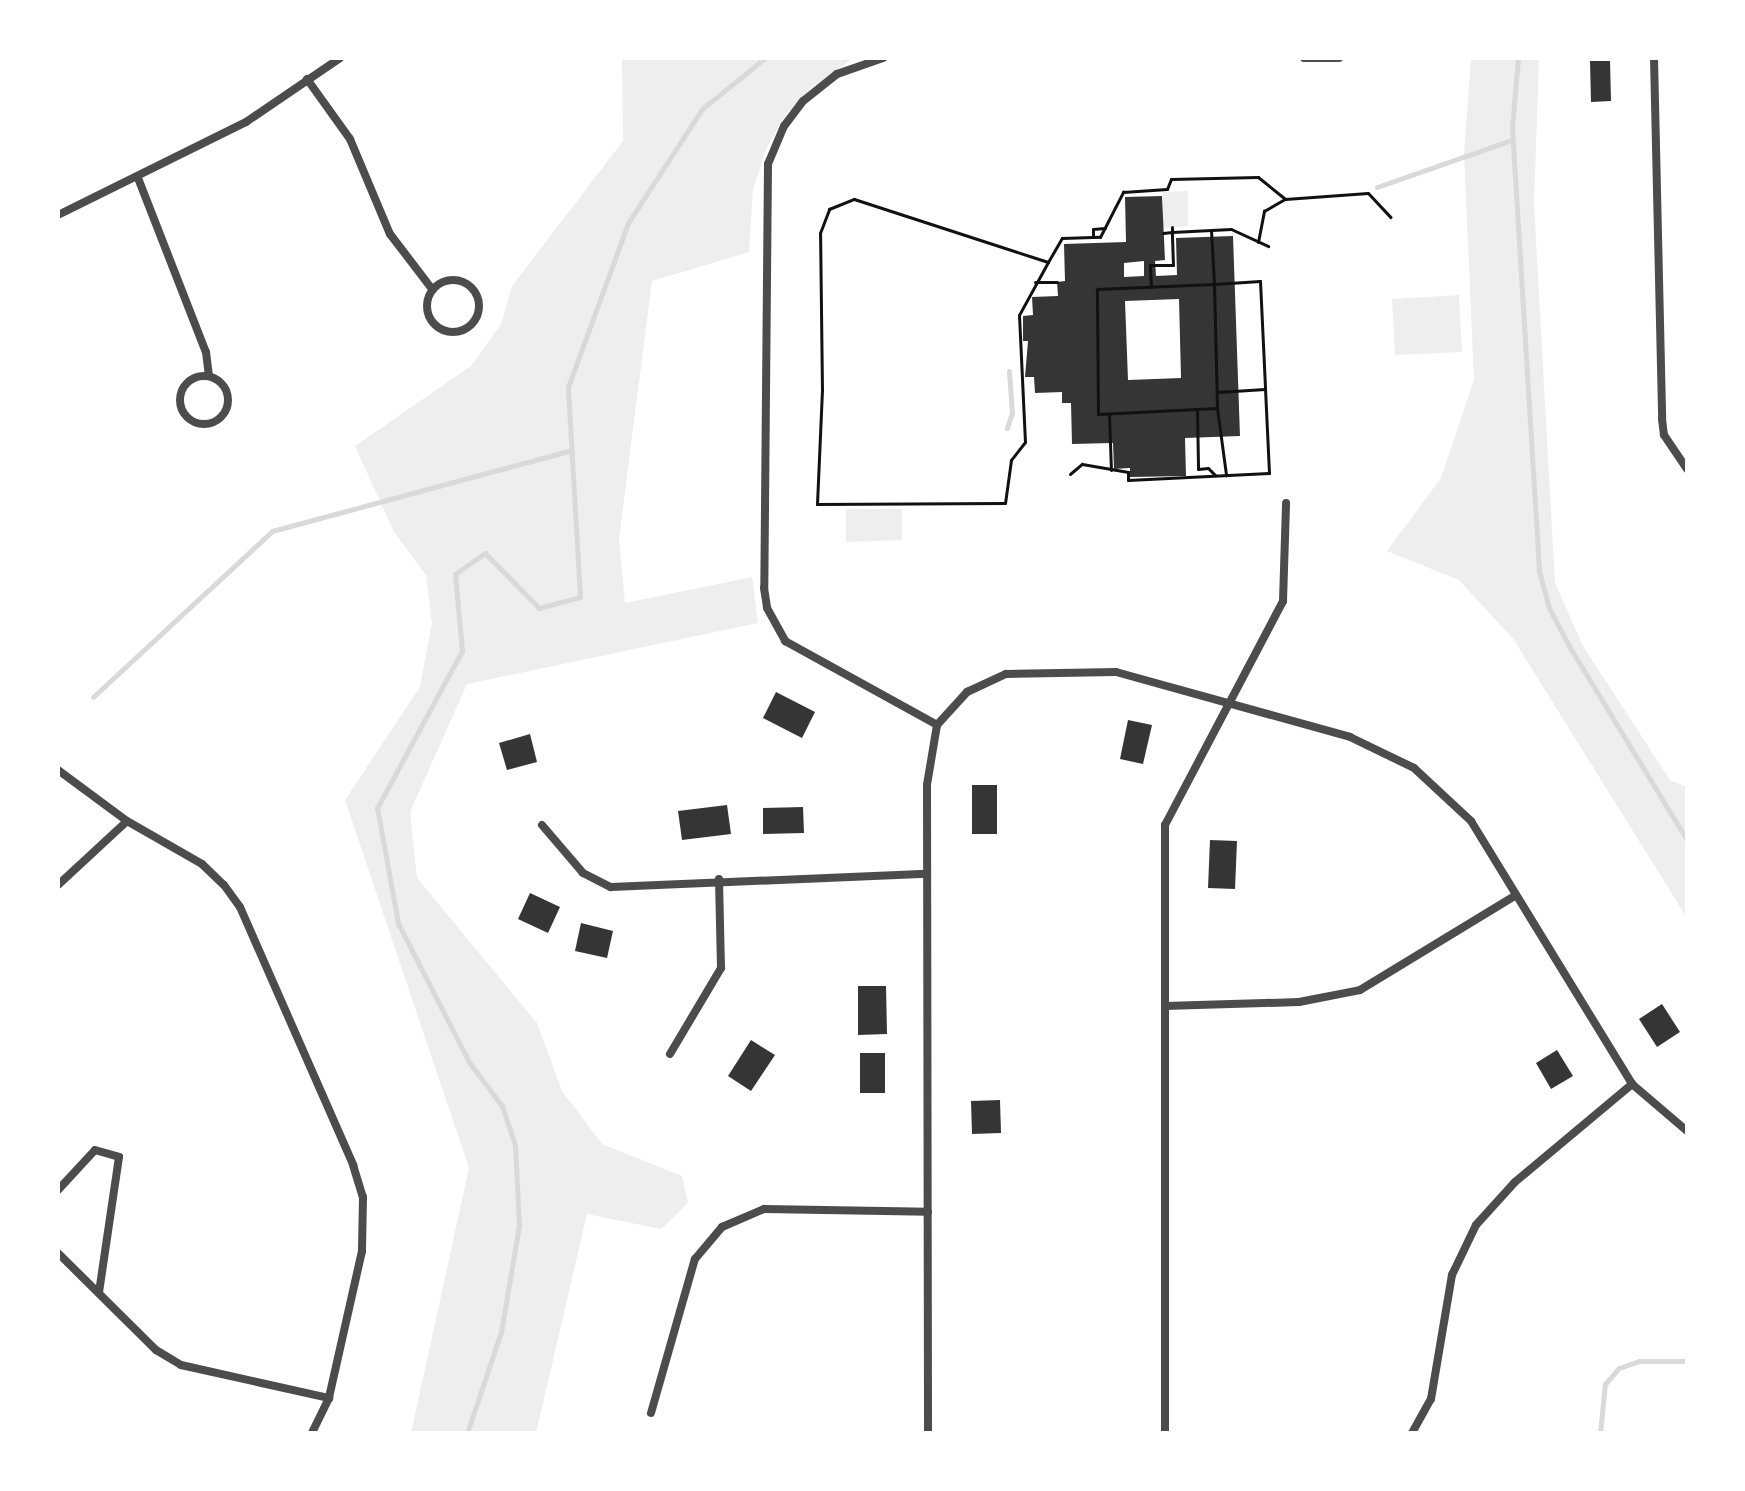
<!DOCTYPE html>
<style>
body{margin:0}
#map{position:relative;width:1745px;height:1491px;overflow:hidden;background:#fff;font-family:"Noto Sans",sans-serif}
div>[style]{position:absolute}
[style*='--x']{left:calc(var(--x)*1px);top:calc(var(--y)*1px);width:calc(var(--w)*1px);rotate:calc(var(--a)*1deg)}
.green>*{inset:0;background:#eee}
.stream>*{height:5px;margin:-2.5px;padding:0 2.5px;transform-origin:2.5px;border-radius:2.5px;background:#d9d9d9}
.building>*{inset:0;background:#353535}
.path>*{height:3px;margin:-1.5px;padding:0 1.5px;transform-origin:1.5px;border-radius:1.5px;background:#111}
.minor>*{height:8px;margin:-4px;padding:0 4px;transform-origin:4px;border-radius:4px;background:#4c4c4c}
.minor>.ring{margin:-4px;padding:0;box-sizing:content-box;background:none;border:8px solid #4c4c4c;border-radius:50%}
span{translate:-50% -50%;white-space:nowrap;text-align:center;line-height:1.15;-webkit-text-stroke:6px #fff;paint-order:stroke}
.frame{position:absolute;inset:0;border:60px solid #fff;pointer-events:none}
</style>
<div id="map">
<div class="green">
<i style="clip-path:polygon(622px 58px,854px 58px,812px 87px,786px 114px,766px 149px,753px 190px,749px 252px,652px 281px,619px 538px,625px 603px,752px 577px,758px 623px,467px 684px,410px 812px,417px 878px,537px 1023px,562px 1091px,602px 1144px,682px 1176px,688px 1203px,661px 1229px,587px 1214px,536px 1433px,411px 1433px,469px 1168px,345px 800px,420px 687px,432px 623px,426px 575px,394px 532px,355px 446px,471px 366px,501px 324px,512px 286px,623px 141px)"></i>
<i style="clip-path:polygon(1471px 58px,1539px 58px,1534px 204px,1555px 583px,1583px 646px,1670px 780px,1687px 787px,1687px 918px,1514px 640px,1459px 580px,1387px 551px,1441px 478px,1474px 380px,1464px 154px)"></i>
<i style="clip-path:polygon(1188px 191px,1188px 226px,1163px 228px,1163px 192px)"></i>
<i style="clip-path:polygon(1459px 295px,1462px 352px,1395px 355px,1392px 299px)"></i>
<i style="clip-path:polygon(846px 509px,902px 509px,902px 540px,846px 542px)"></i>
</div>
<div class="stream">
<i style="--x:1518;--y:58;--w:70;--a:94.9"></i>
<i style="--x:1512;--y:128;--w:444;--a:86.5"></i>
<i style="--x:1539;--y:571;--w:38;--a:75"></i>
<i style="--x:1549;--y:608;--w:43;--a:62.2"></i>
<i style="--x:1569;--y:646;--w:227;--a:58.7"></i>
<i style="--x:1377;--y:187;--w:143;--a:-19.2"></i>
<i style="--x:1007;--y:428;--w:16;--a:-72"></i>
<i style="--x:1012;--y:413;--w:42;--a:-94.1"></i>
<i style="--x:93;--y:697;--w:244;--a:-42.8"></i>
<i style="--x:272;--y:531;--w:308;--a:-15.1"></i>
<i style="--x:467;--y:1433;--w:107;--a:-71.4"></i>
<i style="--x:501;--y:1332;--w:108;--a:-80.4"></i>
<i style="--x:519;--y:1226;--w:81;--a:-92.8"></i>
<i style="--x:515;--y:1145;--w:41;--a:-108.4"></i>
<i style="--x:502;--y:1106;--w:55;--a:-126.9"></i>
<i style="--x:469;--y:1062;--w:156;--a:-117.1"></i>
<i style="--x:398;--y:923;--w:117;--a:-100.3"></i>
<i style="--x:377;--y:808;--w:179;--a:-61.6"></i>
<i style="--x:462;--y:651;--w:77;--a:-95.2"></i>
<i style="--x:455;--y:574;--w:37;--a:-35"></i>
<i style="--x:485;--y:553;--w:77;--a:45.5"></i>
<i style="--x:539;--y:608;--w:42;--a:-15"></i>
<i style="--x:580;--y:597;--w:210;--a:-93.3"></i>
<i style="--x:568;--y:387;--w:175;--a:-69.9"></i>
<i style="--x:628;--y:223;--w:136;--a:-57"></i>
<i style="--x:702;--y:109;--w:81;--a:-39"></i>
<i style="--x:1600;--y:1433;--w:49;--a:-84.2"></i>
<i style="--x:1605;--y:1384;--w:21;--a:-49"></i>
<i style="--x:1619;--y:1368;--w:21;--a:-19"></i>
<i style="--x:1639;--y:1361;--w:48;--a:0"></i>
</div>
<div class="building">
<i style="clip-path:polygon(1590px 61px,1610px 61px,1611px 101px,1591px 102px)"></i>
<i style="clip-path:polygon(evenodd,1162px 196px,1165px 260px,1155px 261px,1156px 276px,1177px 275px,1176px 238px,1233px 236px,1240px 436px,1185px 438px,1186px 476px,1130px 477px,1130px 468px,1114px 469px,1113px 443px,1072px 444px,1071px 403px,1062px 403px,1062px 392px,1035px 393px,1034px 377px,1025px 377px,1028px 341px,1023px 341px,1023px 316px,1033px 315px,1032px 297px,1058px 296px,1057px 282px,1065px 281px,1064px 244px,1126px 242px,1125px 197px,1162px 196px,1144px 261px,1144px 276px,1124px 277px,1124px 263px,1144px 261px,1162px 196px,1179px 299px,1181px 378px,1128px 380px,1125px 301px,1179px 299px)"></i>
<i style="clip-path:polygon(776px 692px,815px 712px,802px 738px,763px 718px)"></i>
<i style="clip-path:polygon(1128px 720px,1152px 725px,1143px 764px,1120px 759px)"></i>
<i style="clip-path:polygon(530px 734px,537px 762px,507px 770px,499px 743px)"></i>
<i style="clip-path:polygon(972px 785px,997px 785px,997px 834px,972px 834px)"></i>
<i style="clip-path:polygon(727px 805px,731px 834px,682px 840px,678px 811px)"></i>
<i style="clip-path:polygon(803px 807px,804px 833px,763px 834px,763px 808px)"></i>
<i style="clip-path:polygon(1210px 840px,1237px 841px,1235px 889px,1208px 888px)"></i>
<i style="clip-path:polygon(530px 893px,560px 907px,548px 933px,518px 919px)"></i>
<i style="clip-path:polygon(581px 923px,613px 931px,607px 958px,575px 951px)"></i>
<i style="clip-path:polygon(858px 986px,886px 986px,887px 1034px,858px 1035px)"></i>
<i style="clip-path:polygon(1662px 1004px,1680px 1032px,1657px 1047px,1639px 1019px)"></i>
<i style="clip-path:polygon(751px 1040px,775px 1055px,751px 1091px,728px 1076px)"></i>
<i style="clip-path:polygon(1557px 1050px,1573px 1076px,1551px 1089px,1536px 1063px)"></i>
<i style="clip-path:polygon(860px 1053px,885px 1053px,885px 1093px,860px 1093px)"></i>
<i style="clip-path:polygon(1000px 1100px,1001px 1133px,972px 1134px,971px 1101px)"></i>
</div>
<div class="path">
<i style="--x:854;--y:199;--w:204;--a:18"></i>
<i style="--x:1048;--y:262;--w:60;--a:118.7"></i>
<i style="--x:1019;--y:315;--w:127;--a:87.3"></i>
<i style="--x:1025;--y:442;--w:23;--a:128"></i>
<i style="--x:1011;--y:460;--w:43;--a:97.9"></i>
<i style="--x:1005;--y:503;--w:188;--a:179.7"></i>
<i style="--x:817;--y:504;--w:113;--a:-87.5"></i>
<i style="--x:822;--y:391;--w:158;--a:-90.7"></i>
<i style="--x:820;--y:233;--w:26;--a:-69"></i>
<i style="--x:829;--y:209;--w:27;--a:-22"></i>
<i style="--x:1211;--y:230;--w:54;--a:86.8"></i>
<i style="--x:1214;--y:284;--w:124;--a:88.6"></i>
<i style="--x:1217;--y:408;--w:119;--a:177.1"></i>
<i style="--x:1098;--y:414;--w:125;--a:-90.5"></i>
<i style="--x:1097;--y:289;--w:117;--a:-2.4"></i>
<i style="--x:1214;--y:284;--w:46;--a:-3.7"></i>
<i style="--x:1260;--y:281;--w:108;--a:87.3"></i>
<i style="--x:1265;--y:389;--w:48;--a:176.4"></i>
<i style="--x:1163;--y:233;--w:9;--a:-6"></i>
<i style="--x:1172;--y:232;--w:5;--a:-90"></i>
<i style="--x:1093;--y:237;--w:8;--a:-90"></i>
<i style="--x:1093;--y:229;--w:12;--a:-5"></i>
<i style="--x:1258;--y:242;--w:32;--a:-79"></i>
<i style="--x:1264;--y:211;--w:24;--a:-30"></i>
<i style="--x:1285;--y:199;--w:83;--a:-4.1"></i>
<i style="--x:1368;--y:193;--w:33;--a:47"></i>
<i style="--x:1048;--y:262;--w:28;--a:-60"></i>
<i style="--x:1062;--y:238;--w:38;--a:-2"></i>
<i style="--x:1100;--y:237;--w:51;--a:-62.9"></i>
<i style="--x:1123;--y:192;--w:44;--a:-3.9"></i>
<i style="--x:1167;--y:189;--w:11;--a:-68"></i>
<i style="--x:1171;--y:179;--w:87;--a:-1.3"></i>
<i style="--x:1258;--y:177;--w:35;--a:39"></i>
<i style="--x:1155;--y:265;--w:18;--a:0"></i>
<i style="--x:1173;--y:265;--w:33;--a:-92"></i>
<i style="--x:1172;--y:232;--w:59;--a:-2.9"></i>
<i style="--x:1231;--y:229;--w:41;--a:24.7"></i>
<i style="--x:1035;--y:282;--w:22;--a:0"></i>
<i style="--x:1151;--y:287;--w:22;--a:-93"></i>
<i style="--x:1150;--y:265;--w:7;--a:0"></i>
<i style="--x:1217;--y:408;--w:68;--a:82.3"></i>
<i style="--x:1197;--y:409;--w:60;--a:89"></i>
<i style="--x:1198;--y:469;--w:10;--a:-6"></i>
<i style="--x:1208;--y:468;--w:10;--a:45"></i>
<i style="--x:1109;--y:414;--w:56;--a:88"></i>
<i style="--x:1070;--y:474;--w:16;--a:-40"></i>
<i style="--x:1082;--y:464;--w:47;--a:9.9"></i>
<i style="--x:1128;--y:472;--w:8;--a:90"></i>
<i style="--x:1128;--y:480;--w:141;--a:-2.8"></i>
<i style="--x:1269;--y:473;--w:84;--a:-92.7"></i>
</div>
<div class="minor">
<i style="--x:883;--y:58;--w:49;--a:160.8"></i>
<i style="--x:837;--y:74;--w:43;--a:141.5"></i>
<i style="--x:803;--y:101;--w:31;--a:127"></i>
<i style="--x:784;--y:126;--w:41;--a:112.8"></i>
<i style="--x:768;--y:164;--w:424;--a:90.5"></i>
<i style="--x:764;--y:588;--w:20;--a:81"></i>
<i style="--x:767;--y:608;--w:38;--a:61"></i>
<i style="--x:785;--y:641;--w:174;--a:28.9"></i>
<i style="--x:937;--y:725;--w:61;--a:99.5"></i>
<i style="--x:927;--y:785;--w:648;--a:89.91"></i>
<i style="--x:1304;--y:58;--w:35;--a:0"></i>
<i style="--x:1654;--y:58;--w:361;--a:88.7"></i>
<i style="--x:1662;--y:419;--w:16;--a:83"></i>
<i style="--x:1664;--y:435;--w:41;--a:55.9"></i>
<i style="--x:307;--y:79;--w:74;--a:54.4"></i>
<i style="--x:350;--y:139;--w:103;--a:67.2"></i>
<i style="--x:390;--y:234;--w:69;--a:52.6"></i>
<i style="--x:138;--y:178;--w:187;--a:68.7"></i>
<i style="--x:206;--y:352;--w:24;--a:83"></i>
<i style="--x:58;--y:215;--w:210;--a:-26.3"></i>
<i style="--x:246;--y:122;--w:114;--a:-34.2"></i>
<i class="ring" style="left:427px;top:280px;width:44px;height:44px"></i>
<i class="ring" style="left:180px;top:376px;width:40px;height:40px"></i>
<i style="--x:937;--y:725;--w:45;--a:-47.7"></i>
<i style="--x:967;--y:692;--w:43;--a:-24.8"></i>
<i style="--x:1006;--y:674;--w:110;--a:-1"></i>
<i style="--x:1116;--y:672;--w:243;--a:15.5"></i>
<i style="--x:1350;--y:737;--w:71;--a:25.8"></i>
<i style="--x:1414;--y:768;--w:78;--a:42.9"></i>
<i style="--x:1471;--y:821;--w:308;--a:58.5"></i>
<i style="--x:1632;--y:1084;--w:72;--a:40.5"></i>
<i style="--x:58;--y:770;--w:86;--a:36.5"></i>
<i style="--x:127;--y:821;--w:86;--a:29.8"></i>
<i style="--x:202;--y:864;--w:30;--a:44"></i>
<i style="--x:224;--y:885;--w:27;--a:54"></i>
<i style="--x:240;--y:907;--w:282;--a:66.3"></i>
<i style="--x:353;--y:1165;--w:34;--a:73"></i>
<i style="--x:363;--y:1197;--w:54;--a:91.1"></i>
<i style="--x:362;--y:1251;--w:151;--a:102.7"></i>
<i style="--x:329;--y:1398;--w:39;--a:116"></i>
<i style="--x:542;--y:825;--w:63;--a:49.5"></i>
<i style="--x:583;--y:873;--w:31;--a:27"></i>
<i style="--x:611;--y:887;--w:316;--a:-2.4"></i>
<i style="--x:58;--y:885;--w:94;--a:-42.8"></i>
<i style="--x:1165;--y:1006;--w:134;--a:-1.7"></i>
<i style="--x:1299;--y:1002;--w:62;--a:-11.1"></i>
<i style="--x:1360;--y:990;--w:179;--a:-31.3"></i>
<i style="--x:670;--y:1054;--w:100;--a:-59.3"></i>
<i style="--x:721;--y:968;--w:89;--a:-91.3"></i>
<i style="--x:58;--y:1190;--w:54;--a:-47.2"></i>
<i style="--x:95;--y:1150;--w:25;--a:16"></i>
<i style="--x:119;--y:1157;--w:136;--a:98.4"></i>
<i style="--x:58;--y:1253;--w:138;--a:44.7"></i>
<i style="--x:156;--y:1350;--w:29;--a:31"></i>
<i style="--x:181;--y:1365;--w:152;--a:12.6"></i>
<i style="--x:651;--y:1413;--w:160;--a:-74.1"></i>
<i style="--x:695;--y:1259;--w:42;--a:-49.8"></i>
<i style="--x:722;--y:1227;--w:46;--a:-23.2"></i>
<i style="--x:764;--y:1209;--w:164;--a:1"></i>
<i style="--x:1165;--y:1433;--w:608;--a:-90"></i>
<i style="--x:1165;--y:825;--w:253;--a:-62.2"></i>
<i style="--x:1283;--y:601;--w:98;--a:-88.2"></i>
<i style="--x:1412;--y:1433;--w:39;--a:-61"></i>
<i style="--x:1431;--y:1399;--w:126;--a:-80.4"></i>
<i style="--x:1452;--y:1275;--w:55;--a:-64.4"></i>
<i style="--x:1476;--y:1225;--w:58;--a:-47.8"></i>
<i style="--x:1515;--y:1182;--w:153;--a:-39.9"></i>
</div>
<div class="frame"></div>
</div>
